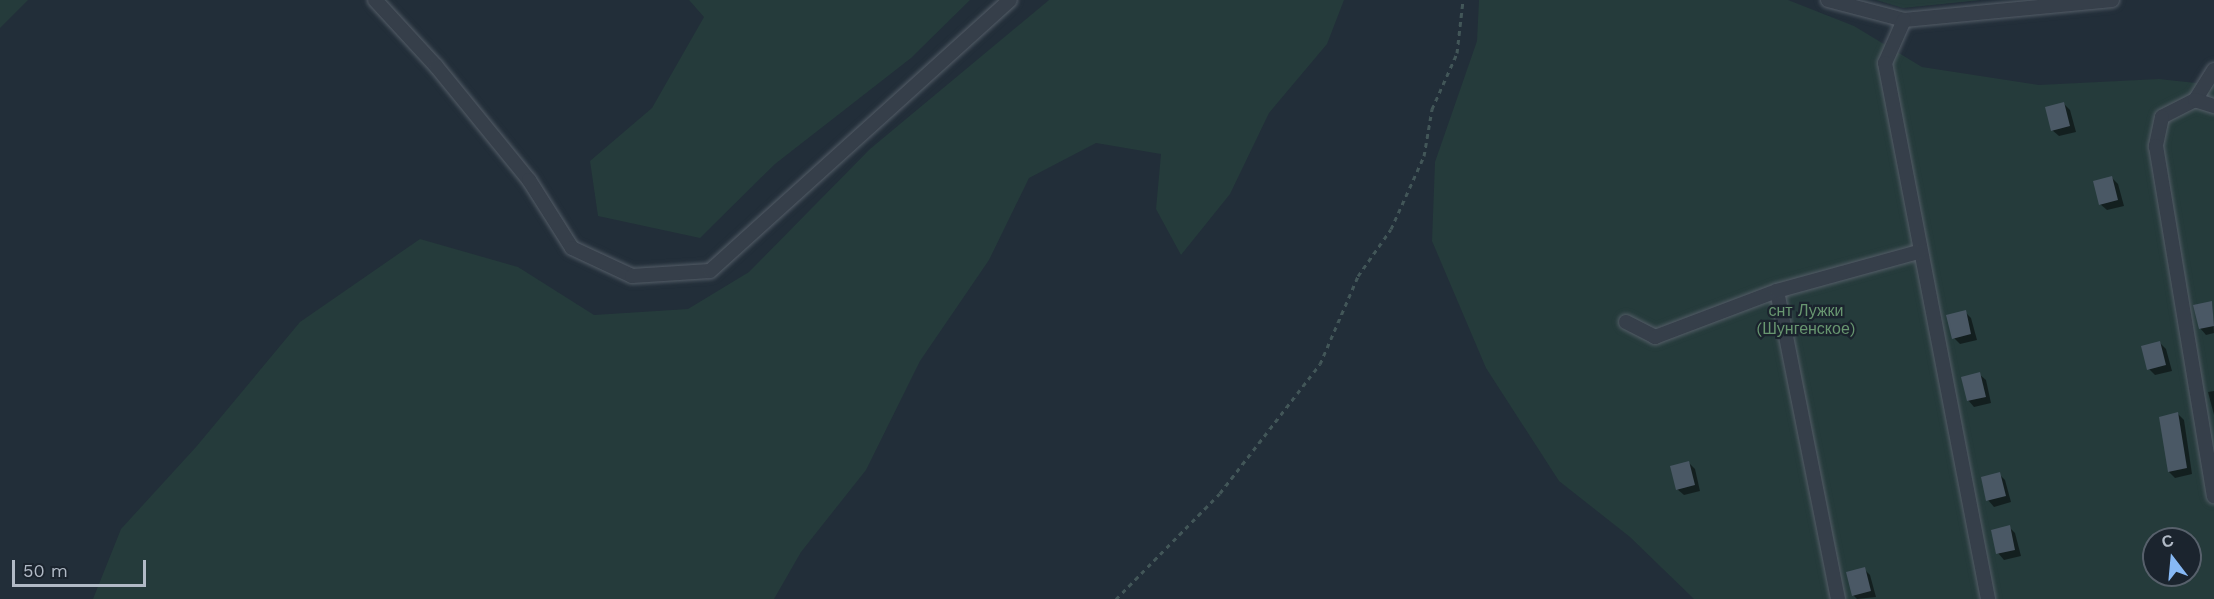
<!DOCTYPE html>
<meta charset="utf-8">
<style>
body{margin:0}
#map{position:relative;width:2214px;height:599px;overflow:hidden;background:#222e39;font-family:"Work Sans",sans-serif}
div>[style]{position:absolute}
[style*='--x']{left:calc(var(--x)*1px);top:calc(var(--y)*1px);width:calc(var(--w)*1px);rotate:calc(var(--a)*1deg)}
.green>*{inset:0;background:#253b3b}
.shadow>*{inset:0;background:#0007}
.building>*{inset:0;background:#4a5865}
.path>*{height:3px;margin-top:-1.5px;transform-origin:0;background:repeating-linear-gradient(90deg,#425658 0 4.5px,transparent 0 9px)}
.roads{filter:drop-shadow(0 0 2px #545d67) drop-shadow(0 0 2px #545d67)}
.minor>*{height:14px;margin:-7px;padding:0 7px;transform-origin:7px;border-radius:7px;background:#363f4a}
span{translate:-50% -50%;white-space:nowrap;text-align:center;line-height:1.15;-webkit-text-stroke:4.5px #1b242e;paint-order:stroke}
.park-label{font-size:16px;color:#689670}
.north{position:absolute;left:2142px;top:527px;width:60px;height:60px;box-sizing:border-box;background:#1b242e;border:2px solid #57606b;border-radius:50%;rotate:344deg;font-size:16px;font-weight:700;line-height:24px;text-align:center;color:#b1bac6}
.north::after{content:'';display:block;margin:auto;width:21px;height:27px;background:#87b9f5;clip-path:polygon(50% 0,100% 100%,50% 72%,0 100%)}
.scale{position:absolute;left:12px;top:560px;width:134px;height:27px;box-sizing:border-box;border:3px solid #b1bac6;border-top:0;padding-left:8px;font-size:18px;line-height:21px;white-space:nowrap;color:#b1bac6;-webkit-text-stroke:4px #1b242e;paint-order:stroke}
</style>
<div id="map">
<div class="green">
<i style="clip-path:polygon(0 0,28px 0,0 28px)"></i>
<i style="clip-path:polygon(689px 0,970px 0,911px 58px,775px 164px,700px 238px,598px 216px,590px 161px,652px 108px,704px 17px)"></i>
<i style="clip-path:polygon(1049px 0,1344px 0,1327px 44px,1269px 113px,1230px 194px,1181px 255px,1156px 209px,1161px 154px,1096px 143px,1029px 178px,989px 260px,920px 361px,866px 470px,801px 552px,774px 599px,93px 599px,121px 529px,196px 447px,300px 322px,420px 239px,518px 267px,594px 315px,688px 309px,749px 272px,870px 149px)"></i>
<i style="clip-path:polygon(evenodd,1479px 0,1788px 0,1854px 26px,1922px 67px,2039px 85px,2159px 79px,2214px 85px,2214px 599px,1694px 599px,1630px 537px,1559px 481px,1486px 368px,1432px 241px,1435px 162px,1477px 41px,1479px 0,2154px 539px,2190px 539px,2190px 575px,2154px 575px,2154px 539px)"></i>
<i style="clip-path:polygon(1876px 0,1981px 0,1903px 8px)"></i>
</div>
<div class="shadow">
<i style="clip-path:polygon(2064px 104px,2070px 110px,2076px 132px,2059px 136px,2052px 130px)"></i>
<i style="clip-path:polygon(2112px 178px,2118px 184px,2124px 206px,2107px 210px,2100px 204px)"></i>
<i style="clip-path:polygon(2212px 302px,2214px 333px,2206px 335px,2200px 328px)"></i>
<i style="clip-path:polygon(1965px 312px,1971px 318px,1977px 340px,1960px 344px,1954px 338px)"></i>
<i style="clip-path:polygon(2160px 343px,2166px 349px,2172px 371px,2155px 375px,2149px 369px)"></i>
<i style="clip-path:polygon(1979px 374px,1986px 380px,1991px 403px,1974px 407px,1968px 400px)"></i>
<i style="clip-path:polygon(2214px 391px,2214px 415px,2208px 392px)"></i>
<i style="clip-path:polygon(2178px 414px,2184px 420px,2192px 474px,2175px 478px,2169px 472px)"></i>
<i style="clip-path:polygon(1689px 463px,1695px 469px,1700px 491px,1684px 495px,1677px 489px)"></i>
<i style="clip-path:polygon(1999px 474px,2005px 480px,2011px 502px,1994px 507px,1988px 500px)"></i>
<i style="clip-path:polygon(2009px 527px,2015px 533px,2021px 556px,2004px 560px,1998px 553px)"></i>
<i style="clip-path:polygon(1864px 569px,1870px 575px,1876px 597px,1857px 599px,1853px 595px)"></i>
</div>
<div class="building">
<i style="clip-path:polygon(2064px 102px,2070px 126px,2051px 131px,2045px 107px)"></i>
<i style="clip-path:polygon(2112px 176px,2118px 200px,2099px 205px,2093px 181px)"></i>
<i style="clip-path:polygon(2212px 301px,2214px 326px,2199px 329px,2193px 305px)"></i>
<i style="clip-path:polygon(1966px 310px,1971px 334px,1952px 339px,1946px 315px)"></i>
<i style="clip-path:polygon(2160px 341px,2166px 365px,2147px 370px,2141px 346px)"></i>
<i style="clip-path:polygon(1980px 372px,1986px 397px,1967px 401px,1961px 377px)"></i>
<i style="clip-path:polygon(2178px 412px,2187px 468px,2168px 472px,2159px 417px)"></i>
<i style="clip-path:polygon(1689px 461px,1695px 485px,1676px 490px,1670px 466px)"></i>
<i style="clip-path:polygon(2000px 472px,2006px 496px,1986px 501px,1981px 477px)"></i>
<i style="clip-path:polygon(2010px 525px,2015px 550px,1996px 554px,1991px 530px)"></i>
<i style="clip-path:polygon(1865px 567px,1871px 591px,1852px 596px,1846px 572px)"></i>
</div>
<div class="path">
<i style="--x:1116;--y:599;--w:148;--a:-45.5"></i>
<i style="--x:1220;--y:493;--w:163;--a:-52.2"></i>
<i style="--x:1320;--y:364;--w:96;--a:-66.6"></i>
<i style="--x:1358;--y:276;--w:57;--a:-54.9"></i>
<i style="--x:1391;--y:229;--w:80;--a:-65.7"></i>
<i style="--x:1424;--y:156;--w:48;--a:-80.3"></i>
<i style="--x:1432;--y:109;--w:61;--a:-65.9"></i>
<i style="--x:1457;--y:53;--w:53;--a:-83.5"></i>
</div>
<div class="roads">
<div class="minor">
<i style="--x:375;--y:0;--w:90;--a:47.3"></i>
<i style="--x:436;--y:66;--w:147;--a:50.8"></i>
<i style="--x:529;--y:180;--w:80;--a:57.7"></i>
<i style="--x:572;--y:248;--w:66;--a:25"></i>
<i style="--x:632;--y:276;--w:78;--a:-3.7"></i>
<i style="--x:710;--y:271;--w:404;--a:-42.1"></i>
<i style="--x:1828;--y:0;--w:79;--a:14.7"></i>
<i style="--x:1904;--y:20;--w:209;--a:-5.5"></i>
<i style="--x:1904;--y:20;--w:47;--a:113.8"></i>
<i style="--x:1885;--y:63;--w:546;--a:79.12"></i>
<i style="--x:2214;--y:70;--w:36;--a:122"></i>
<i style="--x:2195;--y:100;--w:37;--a:153"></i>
<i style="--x:2162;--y:117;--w:30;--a:102"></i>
<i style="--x:2156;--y:146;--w:355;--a:80.6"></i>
<i style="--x:2195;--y:100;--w:20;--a:18"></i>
<i style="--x:1626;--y:322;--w:33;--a:27"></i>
<i style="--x:1655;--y:337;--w:130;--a:-20.7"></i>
<i style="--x:1838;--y:599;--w:314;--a:-101.2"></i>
<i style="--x:1777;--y:291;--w:147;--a:-15.4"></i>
</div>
</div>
<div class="park-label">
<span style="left:1806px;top:320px">снт Лужки<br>(Шунгенское)</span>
</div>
<div class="north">С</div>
<div class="scale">50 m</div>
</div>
